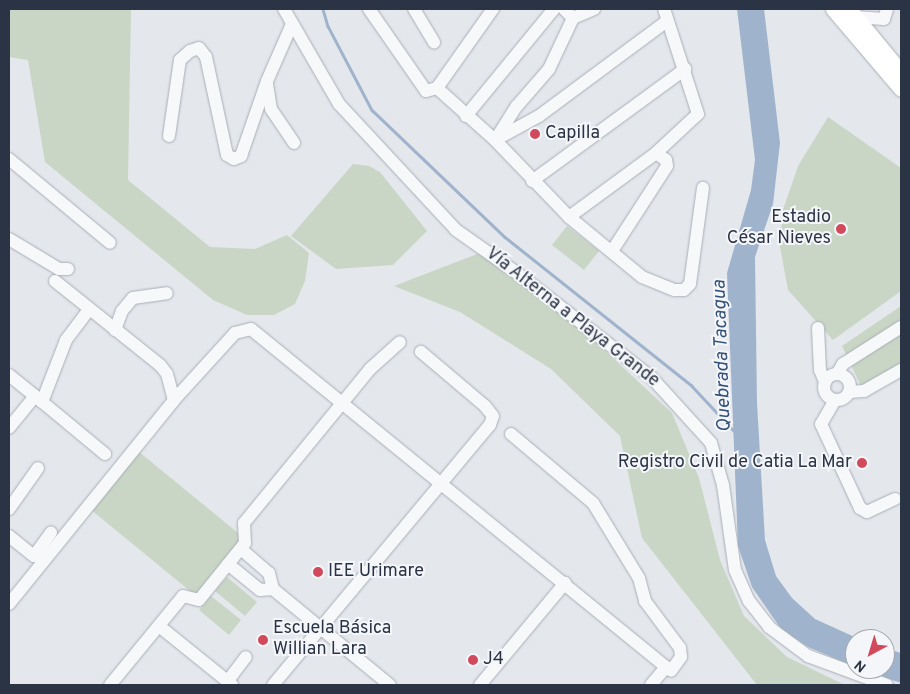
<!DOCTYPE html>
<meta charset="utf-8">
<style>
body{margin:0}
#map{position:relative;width:910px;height:694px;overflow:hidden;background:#e4e7ec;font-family:Overpass,sans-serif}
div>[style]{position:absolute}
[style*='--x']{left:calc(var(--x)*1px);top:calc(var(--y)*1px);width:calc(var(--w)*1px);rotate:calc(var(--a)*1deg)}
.green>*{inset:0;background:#c9d6c5}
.water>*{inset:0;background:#9fb4cc}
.stream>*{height:2.5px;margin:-1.25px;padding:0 1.25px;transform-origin:1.25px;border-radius:1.25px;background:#9fb4cc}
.roads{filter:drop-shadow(0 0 1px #a9aeb7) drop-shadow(0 0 1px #a9aeb7)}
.minor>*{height:12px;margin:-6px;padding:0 6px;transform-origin:6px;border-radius:6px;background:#f7f8fa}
.minor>.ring{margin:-6px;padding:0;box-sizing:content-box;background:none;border:12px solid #f7f8fa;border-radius:50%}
.major>*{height:15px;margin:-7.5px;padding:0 7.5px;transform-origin:7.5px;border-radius:7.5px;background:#fff}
.dots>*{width:14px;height:14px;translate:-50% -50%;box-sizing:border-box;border:2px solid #f4f6f9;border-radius:50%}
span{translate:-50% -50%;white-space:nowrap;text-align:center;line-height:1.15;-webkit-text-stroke:4px #f4f6f9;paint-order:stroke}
.poi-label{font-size:18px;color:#2b3445}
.left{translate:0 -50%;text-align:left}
.right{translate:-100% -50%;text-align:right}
.street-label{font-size:18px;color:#2b3445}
.water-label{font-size:19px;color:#34527a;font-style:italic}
.frame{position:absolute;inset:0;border:10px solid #2b3445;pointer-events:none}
.north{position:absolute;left:845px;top:629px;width:50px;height:50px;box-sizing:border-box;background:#f4f6f9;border:1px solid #a4a8b1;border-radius:50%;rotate:219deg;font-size:14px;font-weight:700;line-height:20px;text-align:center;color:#2b3445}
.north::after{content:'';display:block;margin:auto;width:18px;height:22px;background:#d1495b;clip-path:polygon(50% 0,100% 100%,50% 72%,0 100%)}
</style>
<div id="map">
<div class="green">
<i style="clip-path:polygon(9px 9px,131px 9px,128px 180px,210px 247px,255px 249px,287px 235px,309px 253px,305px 281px,295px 304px,274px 315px,247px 315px,213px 300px,45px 162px,28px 60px,9px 57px)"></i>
<i style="clip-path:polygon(828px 117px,901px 168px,901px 291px,833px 340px,788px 290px,780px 247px,783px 210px,798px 166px)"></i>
<i style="clip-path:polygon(353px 164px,369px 166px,380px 172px,427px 231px,393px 265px,336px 269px,291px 236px)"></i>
<i style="clip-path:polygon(567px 226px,599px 251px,584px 270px,552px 245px)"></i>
<i style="clip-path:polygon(485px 251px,555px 304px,672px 413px,699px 478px,720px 560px,744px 616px,787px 657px,845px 685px,757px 685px,642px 538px,620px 436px,551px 369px,460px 312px,394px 286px)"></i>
<i style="clip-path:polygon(901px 306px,901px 363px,862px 388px,842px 346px)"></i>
<i style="clip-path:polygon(138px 451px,249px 542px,201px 600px,90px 509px)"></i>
<i style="clip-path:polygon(227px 577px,257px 602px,245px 616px,215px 591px)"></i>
<i style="clip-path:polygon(211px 596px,241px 620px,229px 635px,199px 610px)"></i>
</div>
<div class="water">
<i style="clip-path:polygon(737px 9px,764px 9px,780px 143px,773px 204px,755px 257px,757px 403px,765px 540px,776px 576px,792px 598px,815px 619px,859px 639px,855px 639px,855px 667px,808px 647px,781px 629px,752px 587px,738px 546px,727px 273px,751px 190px,755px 160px)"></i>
<i style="clip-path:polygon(885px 648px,901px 653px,901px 683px,860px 669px,885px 669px)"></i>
</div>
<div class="stream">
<i style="--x:323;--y:9;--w:18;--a:74"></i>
<i style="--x:328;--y:26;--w:95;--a:62.4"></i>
<i style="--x:372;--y:110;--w:184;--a:43.7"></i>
<i style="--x:505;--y:237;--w:239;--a:38.5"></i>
<i style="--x:692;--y:386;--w:63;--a:46.9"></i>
</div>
<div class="roads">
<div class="minor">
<i style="--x:284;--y:9;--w:110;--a:59.9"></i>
<i style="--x:339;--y:104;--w:172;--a:47.1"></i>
<i style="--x:456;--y:230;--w:75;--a:35.2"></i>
<i style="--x:517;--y:273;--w:170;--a:37.8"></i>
<i style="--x:651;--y:377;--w:89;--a:47.7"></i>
<i style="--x:711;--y:443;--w:44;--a:74.1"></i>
<i style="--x:723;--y:485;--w:86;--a:82"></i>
<i style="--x:735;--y:570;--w:34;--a:66"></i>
<i style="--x:749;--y:601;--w:33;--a:52"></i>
<i style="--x:769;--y:627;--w:49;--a:36.6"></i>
<i style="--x:808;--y:656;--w:84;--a:20.2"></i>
<i style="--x:369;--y:9;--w:100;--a:55.2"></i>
<i style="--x:426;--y:91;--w:11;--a:-15"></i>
<i style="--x:437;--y:88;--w:78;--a:41.9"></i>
<i style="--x:495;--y:140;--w:107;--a:46.1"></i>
<i style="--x:569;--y:217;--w:94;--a:39.4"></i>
<i style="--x:642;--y:277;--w:35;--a:22"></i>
<i style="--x:675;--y:290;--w:9;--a:0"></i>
<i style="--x:684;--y:290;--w:8;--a:-45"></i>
<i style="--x:690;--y:284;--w:97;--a:-82.3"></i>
<i style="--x:414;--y:9;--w:39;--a:59"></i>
<i style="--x:564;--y:9;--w:13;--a:45"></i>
<i style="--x:855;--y:17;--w:29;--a:4"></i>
<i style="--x:884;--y:19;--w:10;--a:-73"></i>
<i style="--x:267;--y:84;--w:25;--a:81"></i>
<i style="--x:271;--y:109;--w:41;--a:55.9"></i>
<i style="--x:437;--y:88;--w:97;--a:-54.7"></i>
<i style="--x:466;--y:116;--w:139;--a:-50.6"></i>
<i style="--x:169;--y:136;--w:77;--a:-81.8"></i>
<i style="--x:180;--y:60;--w:13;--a:-42"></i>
<i style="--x:190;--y:51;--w:9;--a:-18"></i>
<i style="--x:199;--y:48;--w:11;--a:52"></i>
<i style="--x:206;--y:57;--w:100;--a:77.9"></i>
<i style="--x:227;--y:155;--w:8;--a:30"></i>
<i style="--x:234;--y:159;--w:8;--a:-23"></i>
<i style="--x:241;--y:156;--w:79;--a:-70.9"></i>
<i style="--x:267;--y:81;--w:62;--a:-66.3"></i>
<i style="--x:496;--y:139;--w:39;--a:-58"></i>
<i style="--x:517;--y:106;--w:49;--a:-49.1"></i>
<i style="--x:549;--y:69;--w:56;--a:-64.8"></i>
<i style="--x:573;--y:18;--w:23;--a:-23"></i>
<i style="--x:495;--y:140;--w:50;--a:-28.6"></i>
<i style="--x:539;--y:116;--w:159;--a:-36.6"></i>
<i style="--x:9;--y:159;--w:131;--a:39.7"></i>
<i style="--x:532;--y:181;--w:190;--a:-36.2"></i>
<i style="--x:569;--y:217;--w:108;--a:-36.3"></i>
<i style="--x:656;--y:153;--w:57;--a:-42.9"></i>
<i style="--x:698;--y:114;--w:110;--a:-107.9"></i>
<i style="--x:9;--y:239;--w:58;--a:31"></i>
<i style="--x:59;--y:269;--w:9;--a:0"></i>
<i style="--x:612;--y:251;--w:101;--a:-57.1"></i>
<i style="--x:667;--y:166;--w:6;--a:-99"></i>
<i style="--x:666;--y:160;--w:12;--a:-145"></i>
<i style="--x:55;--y:281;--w:134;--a:38.7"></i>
<i style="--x:160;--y:365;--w:11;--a:52"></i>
<i style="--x:167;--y:374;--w:27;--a:75"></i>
<i style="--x:818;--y:328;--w:42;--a:87.3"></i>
<i style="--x:820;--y:370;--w:13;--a:67"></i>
<i style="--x:115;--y:330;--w:20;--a:-70"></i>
<i style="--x:122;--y:311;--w:17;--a:-50"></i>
<i style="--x:133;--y:298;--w:34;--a:-8"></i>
<i style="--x:837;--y:374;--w:12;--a:-59"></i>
<i style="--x:843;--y:364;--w:69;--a:-32.5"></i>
<i class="ring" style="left:824px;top:374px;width:14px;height:14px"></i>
<i style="--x:9;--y:375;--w:33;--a:39"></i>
<i style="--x:35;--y:396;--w:41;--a:129.1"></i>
<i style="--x:849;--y:392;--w:15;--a:-4"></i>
<i style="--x:864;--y:391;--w:43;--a:-29.6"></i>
<i style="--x:35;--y:396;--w:91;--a:39.6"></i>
<i style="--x:835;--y:400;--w:28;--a:120"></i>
<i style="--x:821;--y:424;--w:93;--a:65.1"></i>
<i style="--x:860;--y:508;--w:8;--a:30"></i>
<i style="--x:867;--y:512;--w:31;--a:-25"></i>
<i style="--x:42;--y:402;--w:66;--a:-68.8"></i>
<i style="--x:66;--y:340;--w:39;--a:-53"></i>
<i style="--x:511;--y:434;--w:107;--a:40.1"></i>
<i style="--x:593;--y:503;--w:88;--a:58.5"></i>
<i style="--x:639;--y:578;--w:24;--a:75"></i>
<i style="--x:645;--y:601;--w:59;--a:53.3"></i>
<i style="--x:680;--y:648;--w:9;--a:84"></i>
<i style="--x:681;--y:657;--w:17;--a:126"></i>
<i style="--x:9;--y:509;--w:50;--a:-54.7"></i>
<i style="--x:9;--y:536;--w:32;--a:39"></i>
<i style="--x:34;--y:556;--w:29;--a:-54"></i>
<i style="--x:241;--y:549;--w:37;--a:41"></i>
<i style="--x:269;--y:573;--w:16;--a:76"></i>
<i style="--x:273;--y:589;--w:151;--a:39.4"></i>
<i style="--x:228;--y:564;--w:41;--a:39.1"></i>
<i style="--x:260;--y:590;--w:13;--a:-4"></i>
<i style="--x:9;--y:604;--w:262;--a:-51"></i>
<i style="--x:174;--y:400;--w:91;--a:-47.7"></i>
<i style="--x:235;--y:333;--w:16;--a:-14"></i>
<i style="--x:251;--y:329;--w:535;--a:39.16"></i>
<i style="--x:666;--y:667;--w:23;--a:130"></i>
<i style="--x:159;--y:626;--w:94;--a:38.9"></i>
<i style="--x:227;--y:682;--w:31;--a:-53"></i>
<i style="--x:110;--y:685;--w:115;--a:-50.6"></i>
<i style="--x:183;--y:596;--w:16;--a:14"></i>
<i style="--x:199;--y:600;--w:73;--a:-51.1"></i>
<i style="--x:245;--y:543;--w:20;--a:-93"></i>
<i style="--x:244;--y:523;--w:199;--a:-50.7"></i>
<i style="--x:370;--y:369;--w:40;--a:-42"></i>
<i style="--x:273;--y:685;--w:339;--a:-50.2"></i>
<i style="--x:490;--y:425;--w:9;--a:-72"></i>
<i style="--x:493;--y:416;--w:13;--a:-129"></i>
<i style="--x:485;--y:406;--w:84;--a:-139.8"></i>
<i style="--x:480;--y:685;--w:133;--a:-50.2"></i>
</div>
<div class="major">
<i style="--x:833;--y:9;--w:105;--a:49.6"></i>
<i style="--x:849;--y:9;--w:82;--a:50.5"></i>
</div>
</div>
<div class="dots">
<i style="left:535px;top:134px;background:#d1495b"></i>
<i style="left:841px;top:229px;background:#d1495b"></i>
<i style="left:862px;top:463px;background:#d1495b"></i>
<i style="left:318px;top:572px;background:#d1495b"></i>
<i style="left:263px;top:640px;background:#d1495b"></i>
<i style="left:473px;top:660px;background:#d1495b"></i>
</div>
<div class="poi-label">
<span class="left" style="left:545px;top:134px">Capilla</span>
<span class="right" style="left:831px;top:229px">Estadio<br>César Nieves</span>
<span class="right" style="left:852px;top:463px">Registro Civil de Catia La Mar</span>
<span class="left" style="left:328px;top:572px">IEE Urimare</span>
<span class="left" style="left:273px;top:640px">Escuela Básica<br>Willian Lara</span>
<span class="left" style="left:483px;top:660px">J4</span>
</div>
<div class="street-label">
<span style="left:572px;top:318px;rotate:38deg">Vía Alterna a Playa Grande</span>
</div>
<div class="water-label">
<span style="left:723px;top:356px;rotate:-92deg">Quebrada Tacagua</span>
</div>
<div class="frame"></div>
<div class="north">N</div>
</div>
